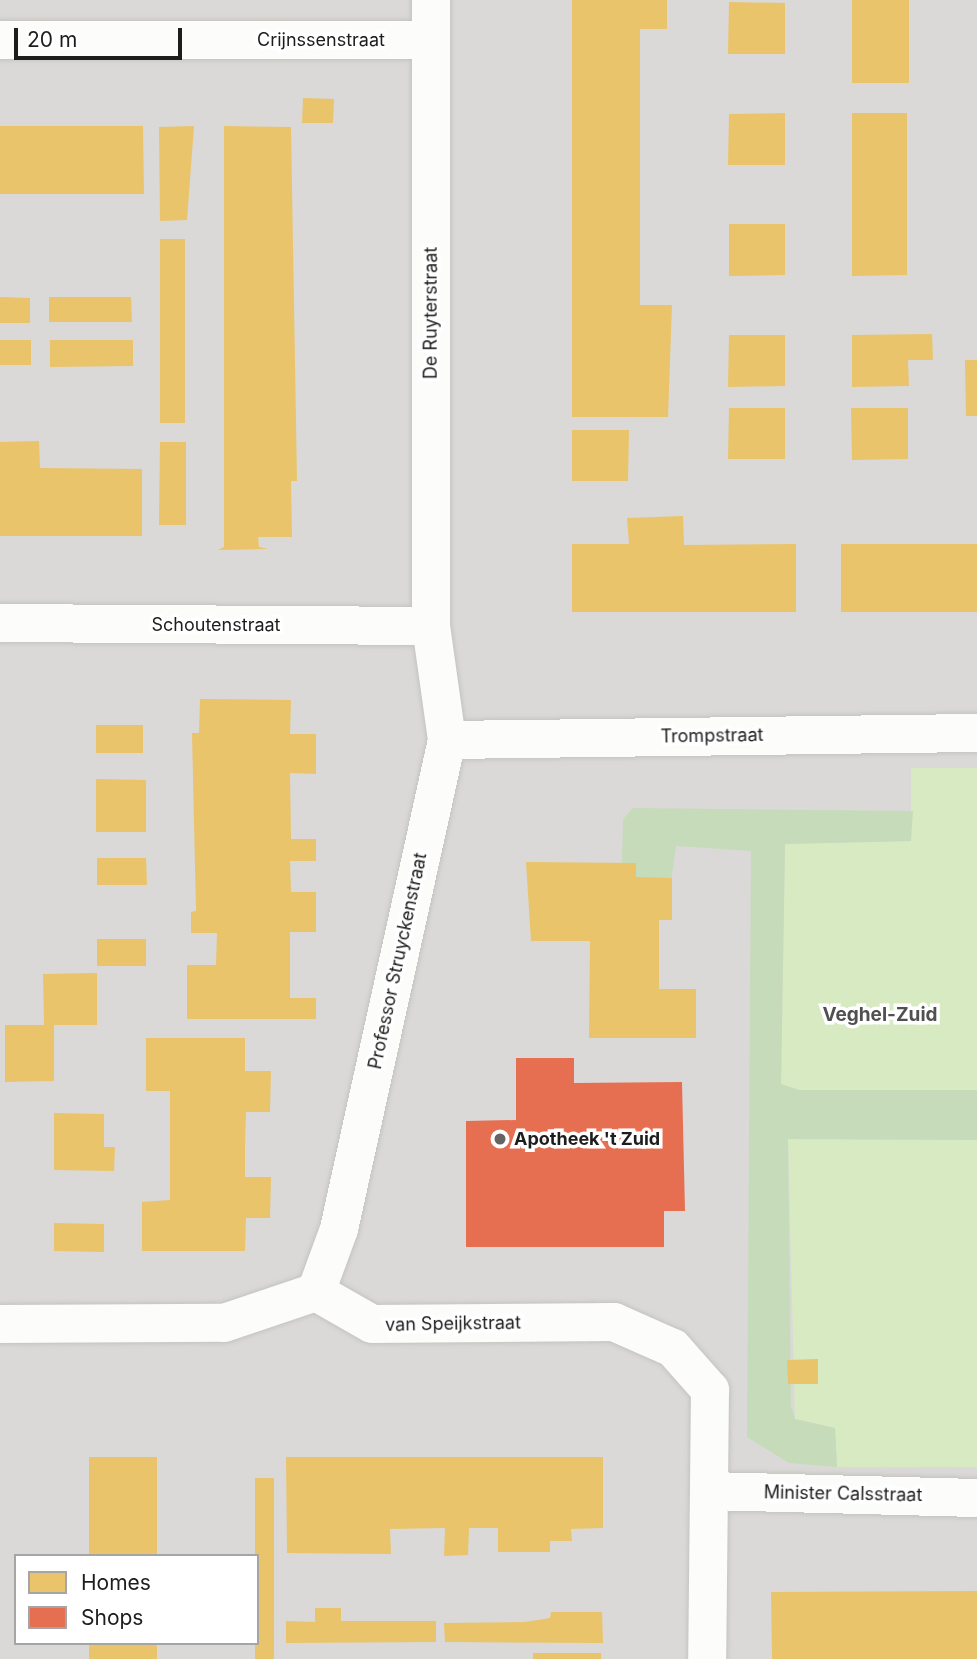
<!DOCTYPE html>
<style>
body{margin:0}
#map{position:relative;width:977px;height:1659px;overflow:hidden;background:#ebe9e5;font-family:Inter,sans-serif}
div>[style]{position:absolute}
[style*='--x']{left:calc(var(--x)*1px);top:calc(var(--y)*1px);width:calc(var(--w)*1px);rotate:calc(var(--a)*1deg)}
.residential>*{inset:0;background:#dad9d7}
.grass>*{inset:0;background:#d8eac2}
.forest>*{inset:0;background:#c6dbba}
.homes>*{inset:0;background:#e9c46a}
.shops>*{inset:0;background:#e76f51}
.roads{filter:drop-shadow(0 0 2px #c4c3c1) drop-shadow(0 0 2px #c4c3c1)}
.minor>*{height:38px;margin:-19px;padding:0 19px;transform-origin:19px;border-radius:19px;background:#fcfcfb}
.tertiary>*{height:38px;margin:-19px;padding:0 19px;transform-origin:19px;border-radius:19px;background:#fcfcfb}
.dots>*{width:19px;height:19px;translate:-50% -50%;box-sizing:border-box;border:4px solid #fff;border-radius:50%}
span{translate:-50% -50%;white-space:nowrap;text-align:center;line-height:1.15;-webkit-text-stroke:7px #fff;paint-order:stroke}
.street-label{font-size:18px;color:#1d1d1d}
.poi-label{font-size:18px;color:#1d1d1d;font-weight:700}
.left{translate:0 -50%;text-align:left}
.neighbourhood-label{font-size:19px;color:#505050;font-weight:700}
.legend{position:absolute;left:14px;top:1554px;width:245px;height:91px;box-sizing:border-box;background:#fff;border:2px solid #a5a5a5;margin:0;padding:9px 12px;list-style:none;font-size:21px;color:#1d1d1d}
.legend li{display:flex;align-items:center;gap:14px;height:35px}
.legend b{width:35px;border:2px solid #a5a5a5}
.scale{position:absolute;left:14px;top:28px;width:168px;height:32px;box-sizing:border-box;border:4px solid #1d1d1d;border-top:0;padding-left:9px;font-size:21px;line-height:24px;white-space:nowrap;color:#1d1d1d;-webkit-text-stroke:5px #fff;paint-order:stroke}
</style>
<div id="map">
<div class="residential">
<i style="clip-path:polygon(evenodd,0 0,977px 0,977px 1659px,0 1659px,0 0,16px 1556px,257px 1556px,257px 1643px,16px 1643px,16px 1556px)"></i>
</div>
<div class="grass">
<i style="clip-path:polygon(911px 768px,977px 768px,977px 1090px,799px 1090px,781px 1084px,785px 844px,911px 841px)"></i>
<i style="clip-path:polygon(788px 1139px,977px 1140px,977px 1467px,837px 1467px,835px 1428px,795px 1419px)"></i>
</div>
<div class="forest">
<i style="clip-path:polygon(633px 808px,913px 811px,911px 841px,785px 844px,781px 1084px,799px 1090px,977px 1090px,977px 1140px,788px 1139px,791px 1406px,795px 1419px,835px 1428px,837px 1467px,789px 1463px,747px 1437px,751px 851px,676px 846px,669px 896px,621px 894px,623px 819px)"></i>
</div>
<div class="homes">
<i style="clip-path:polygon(572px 0,667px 0,667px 29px,640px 29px,640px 305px,672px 305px,668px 417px,572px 417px)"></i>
<i style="clip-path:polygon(852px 0,909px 0,909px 83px,852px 83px)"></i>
<i style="clip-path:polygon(729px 2px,785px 3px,785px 54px,728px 54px)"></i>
<i style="clip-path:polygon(303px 98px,334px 99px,333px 123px,302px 123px)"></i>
<i style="clip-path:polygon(785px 113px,785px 165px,728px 165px,729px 114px)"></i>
<i style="clip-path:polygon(852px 113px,907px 113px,907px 275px,852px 276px)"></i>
<i style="clip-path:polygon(0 126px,143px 126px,144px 194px,0 194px)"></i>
<i style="clip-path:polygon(194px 126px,187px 220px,160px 221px,159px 127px)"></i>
<i style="clip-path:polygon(224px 126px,291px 127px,297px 481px,291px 481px,292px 537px,258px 537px,259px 547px,268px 549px,218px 550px,224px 547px)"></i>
<i style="clip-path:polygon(729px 224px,785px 224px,785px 275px,729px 276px)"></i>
<i style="clip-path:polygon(160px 239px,185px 239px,185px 423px,160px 423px)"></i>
<i style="clip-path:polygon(0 297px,30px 298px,30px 323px,0 323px)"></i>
<i style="clip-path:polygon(49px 297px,131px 297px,132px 322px,49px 322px)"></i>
<i style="clip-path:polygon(932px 334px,933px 360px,908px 360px,909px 386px,852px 387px,852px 335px)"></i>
<i style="clip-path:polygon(729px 335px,785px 335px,785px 386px,728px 387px)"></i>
<i style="clip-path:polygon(0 340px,31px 340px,31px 365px,0 365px)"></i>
<i style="clip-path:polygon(50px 340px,133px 340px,133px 366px,50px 367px)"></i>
<i style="clip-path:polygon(965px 360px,977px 360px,977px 416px,966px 416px)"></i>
<i style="clip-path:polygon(729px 408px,785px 408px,785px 459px,728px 459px)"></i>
<i style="clip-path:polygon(851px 408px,908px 408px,908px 459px,852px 460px)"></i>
<i style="clip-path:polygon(572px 430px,629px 430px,628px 481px,572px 481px)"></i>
<i style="clip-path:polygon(39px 441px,40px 468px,142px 469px,142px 536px,0 536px,0 442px)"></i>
<i style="clip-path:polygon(160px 442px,186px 442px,186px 525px,159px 525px)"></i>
<i style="clip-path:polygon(683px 516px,684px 545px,796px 544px,796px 612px,572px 612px,572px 544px,629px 544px,627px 518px)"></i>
<i style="clip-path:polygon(841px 544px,977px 544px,977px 612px,841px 612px)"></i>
<i style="clip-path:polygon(200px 699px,291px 700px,290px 734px,316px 734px,316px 774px,290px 773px,291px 839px,316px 839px,316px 861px,290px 861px,291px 892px,316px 892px,316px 932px,290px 932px,290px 998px,316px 998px,316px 1019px,187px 1019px,187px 965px,216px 965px,217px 933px,191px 933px,191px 912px,196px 911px,192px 733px,199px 733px)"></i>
<i style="clip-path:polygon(96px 725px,143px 725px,143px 753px,96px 753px)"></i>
<i style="clip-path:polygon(96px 779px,146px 780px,146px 832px,96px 832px)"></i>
<i style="clip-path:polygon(97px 858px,146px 858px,147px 885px,97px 885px)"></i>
<i style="clip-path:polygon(526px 862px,636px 863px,636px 877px,672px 878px,672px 920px,659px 920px,659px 989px,696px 989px,696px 1038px,589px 1038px,590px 941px,531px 941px)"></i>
<i style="clip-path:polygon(97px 939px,146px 939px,146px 966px,97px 966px)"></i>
<i style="clip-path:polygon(97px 973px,97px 1025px,54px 1025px,54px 1081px,5px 1082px,5px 1025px,44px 1025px,43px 974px)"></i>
<i style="clip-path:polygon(146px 1038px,245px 1038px,245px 1071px,271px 1071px,270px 1112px,246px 1112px,245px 1144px,245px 1177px,271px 1177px,270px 1218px,246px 1218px,245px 1251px,142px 1251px,142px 1202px,170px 1200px,170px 1091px,146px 1091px)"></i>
<i style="clip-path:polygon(54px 1113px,104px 1114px,104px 1147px,115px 1147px,114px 1171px,54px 1170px)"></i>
<i style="clip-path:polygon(54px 1223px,104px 1224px,104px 1252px,54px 1251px)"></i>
<i style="clip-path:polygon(818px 1359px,818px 1384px,788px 1384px,787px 1360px)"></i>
<i style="clip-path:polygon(89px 1457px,157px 1457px,157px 1556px,89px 1556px)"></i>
<i style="clip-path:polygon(286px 1457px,603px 1457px,603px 1528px,571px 1529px,572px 1541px,550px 1541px,550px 1552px,498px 1552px,498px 1528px,469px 1528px,468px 1555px,444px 1556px,445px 1528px,390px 1529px,391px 1554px,287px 1553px)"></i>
<i style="clip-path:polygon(255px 1478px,274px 1478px,274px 1659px,255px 1659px)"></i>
<i style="clip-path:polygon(977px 1591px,977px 1659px,772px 1659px,771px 1592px)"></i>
<i style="clip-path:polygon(315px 1608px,341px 1608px,341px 1621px,436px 1621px,436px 1642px,286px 1643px,286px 1621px,315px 1622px)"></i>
<i style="clip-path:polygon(551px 1612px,602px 1612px,603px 1643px,445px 1642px,444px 1623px,525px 1622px,550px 1618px)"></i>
<i style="clip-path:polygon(89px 1643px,157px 1643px,157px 1659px,89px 1659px)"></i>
<i style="clip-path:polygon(533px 1653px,601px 1653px,601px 1659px,533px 1659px)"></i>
</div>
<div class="shops">
<i style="clip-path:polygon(516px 1058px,574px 1058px,574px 1083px,682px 1082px,685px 1211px,664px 1211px,664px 1247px,466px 1247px,466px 1121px,516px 1120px)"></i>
</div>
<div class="roads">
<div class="minor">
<i style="--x:431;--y:0;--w:626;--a:90"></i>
<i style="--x:431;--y:626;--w:115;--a:82"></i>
<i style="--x:0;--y:40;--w:431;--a:0"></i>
<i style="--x:0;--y:623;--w:431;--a:0.4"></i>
<i style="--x:316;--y:1292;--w:64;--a:29.7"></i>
<i style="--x:372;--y:1324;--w:242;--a:-0.5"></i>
<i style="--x:614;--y:1322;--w:64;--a:23.8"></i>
<i style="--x:673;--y:1348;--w:56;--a:48.6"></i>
<i style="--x:710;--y:1390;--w:269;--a:90.6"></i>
<i style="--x:709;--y:1491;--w:268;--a:1.5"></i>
</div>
<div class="tertiary">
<i style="--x:0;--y:1324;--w:224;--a:-0.3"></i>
<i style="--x:224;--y:1323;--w:97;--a:-18.6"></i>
<i style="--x:316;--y:1292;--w:67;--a:-69.9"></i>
<i style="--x:339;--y:1229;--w:501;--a:-77.55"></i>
<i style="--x:447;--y:740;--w:530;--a:-0.76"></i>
</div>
</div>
<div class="dots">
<i style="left:500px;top:1139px;background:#656463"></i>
</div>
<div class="street-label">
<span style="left:321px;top:40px">Crijnssenstraat</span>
<span style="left:431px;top:313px;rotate:-90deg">De Ruyterstraat</span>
<span style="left:216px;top:625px">Schoutenstraat</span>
<span style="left:712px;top:736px;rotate:-1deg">Trompstraat</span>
<span style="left:398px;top:961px;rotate:-78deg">Professor Struyckenstraat</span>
<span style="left:453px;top:1324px;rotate:-1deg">van Speijkstraat</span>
<span style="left:843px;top:1494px;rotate:1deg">Minister Calsstraat</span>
</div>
<div class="poi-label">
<span class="left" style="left:514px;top:1139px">Apotheek 't Zuid</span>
</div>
<div class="neighbourhood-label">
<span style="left:880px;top:1015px">Veghel-Zuid</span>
</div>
<ul class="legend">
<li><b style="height:19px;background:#e9c46a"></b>Homes</li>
<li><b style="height:19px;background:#e76f51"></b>Shops</li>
</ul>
<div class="scale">20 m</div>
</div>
